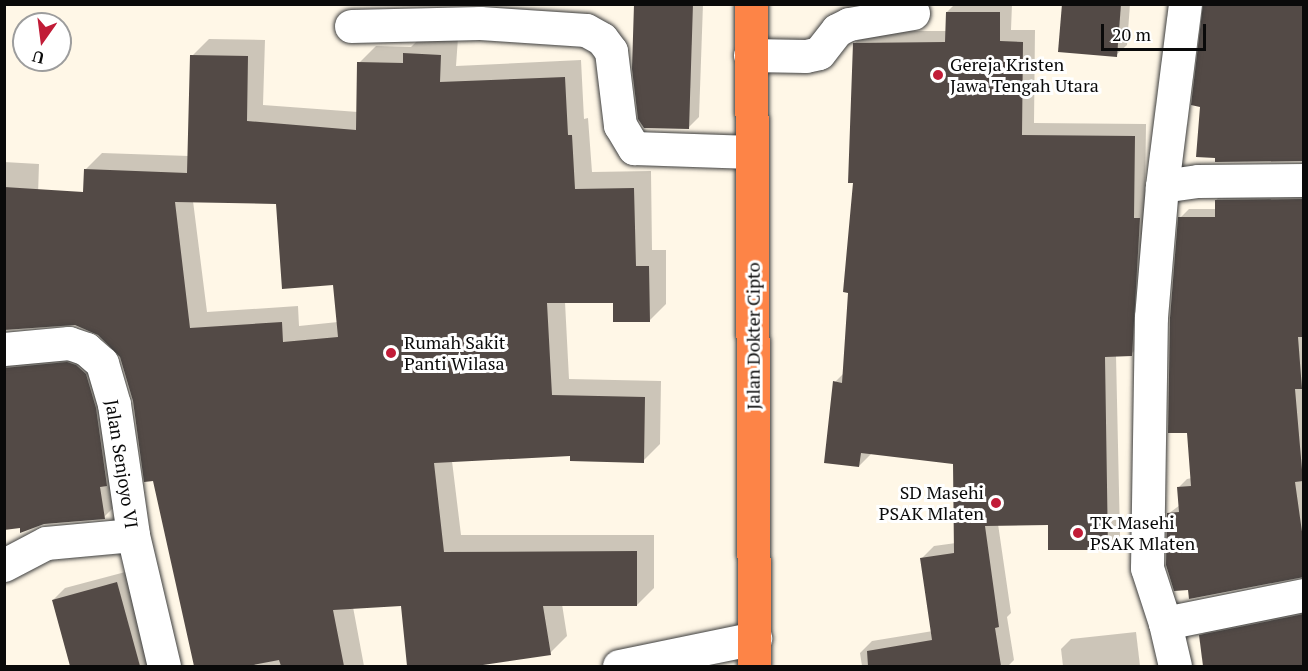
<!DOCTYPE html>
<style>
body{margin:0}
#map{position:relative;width:1308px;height:671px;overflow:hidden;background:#fff7e7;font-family:"PT Serif",serif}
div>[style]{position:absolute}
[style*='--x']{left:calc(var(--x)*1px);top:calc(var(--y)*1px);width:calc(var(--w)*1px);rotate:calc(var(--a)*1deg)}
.shadow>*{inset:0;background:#0003}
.building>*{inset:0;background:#534a46}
.roads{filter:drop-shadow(0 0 2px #3d3d3d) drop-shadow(0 0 2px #3d3d3d)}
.minor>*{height:33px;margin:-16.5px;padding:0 16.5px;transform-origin:16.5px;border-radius:16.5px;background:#fff}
.highway>*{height:33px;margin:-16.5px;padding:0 16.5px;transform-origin:16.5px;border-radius:16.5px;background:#fd8447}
.dots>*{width:16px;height:16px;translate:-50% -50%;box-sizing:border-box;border:3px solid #fff;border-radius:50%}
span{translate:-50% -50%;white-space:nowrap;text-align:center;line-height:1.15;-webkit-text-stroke:6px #fff;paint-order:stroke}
.poi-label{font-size:18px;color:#0a0a0a}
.left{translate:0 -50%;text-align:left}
.right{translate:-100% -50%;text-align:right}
.street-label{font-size:18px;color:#0a0a0a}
.frame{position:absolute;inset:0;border:6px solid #0a0a0a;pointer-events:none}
.north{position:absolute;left:12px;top:12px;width:60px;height:60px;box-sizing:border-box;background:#fff;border:2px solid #9d9d9d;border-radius:50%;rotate:194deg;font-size:16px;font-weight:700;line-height:24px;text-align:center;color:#0a0a0a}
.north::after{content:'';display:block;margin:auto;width:21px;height:27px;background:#c11c37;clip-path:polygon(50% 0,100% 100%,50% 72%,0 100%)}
.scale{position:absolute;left:1101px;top:24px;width:105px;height:27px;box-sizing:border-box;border:3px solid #0a0a0a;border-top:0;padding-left:8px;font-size:18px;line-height:21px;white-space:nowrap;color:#0a0a0a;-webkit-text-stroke:4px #fff;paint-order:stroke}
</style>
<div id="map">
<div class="shadow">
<i style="clip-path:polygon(635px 4px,703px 4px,699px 117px,688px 128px)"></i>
<i style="clip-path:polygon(955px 4px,1012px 4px,1011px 30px,1035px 30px,1034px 123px,1146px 124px,1143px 342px,1131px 354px,1116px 355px,1120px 536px,1107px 548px,1049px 523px,998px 524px,1011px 613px,1007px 617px,1014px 660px,1008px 666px,862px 666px,860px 653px,872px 641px,933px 631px,922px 558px,934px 546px,956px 543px,955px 463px,872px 453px,859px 466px,835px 382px,845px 372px,855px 182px,854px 44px,867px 31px,947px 31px,947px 12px)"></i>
<i style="clip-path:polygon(1063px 4px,1130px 4px,1127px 45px,1116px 55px)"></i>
<i style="clip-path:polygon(evenodd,421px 37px,458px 38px,456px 66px,581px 60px,584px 119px,588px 118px,592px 172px,651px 171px,652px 250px,666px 250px,666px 304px,649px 321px,615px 302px,565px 302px,569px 379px,661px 381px,660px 444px,643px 461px,572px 454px,452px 461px,461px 535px,654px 535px,654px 588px,637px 605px,562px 604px,567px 636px,550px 653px,469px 666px,408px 666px,403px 604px,353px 607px,364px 666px,195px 666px,154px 480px,155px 222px,85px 170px,102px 153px,189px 156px,192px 56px,209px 39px,265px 40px,263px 105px,358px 112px,359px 63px,376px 46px,411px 47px,421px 37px,193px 201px,277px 203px,334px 283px,338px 322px,299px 326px,298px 306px,207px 312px,193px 201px)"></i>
<i style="clip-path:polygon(4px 162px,39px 164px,38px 195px,4px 204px)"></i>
<i style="clip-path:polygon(1225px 191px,1304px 191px,1304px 575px,1168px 514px,1180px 505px,1178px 488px,1187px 479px,1192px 478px,1180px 218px,1189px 209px,1216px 209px,1216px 200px)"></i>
<i style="clip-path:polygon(4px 351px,89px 354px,116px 505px,104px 517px,4px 528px)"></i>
<i style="clip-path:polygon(129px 571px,156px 666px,72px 666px,53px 600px,65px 588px)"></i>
<i style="clip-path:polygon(1304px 608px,1304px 666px,1204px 666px,1201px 636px,1210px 627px)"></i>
<i style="clip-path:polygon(1136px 632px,1140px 666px,1063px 666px,1061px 649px,1071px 639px)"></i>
</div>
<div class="building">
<i style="clip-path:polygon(634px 4px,693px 4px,689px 129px,644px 128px,638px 119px,632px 69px)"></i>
<i style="clip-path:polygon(1062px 4px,1121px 4px,1117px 57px,1058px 52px)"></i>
<i style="clip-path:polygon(1203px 4px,1304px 4px,1304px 161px,1215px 162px,1215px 158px,1196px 157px,1200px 107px,1191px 105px)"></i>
<i style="clip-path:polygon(946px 12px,1000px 12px,1000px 41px,1023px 42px,1022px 135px,1135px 136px,1134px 218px,1140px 218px,1132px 356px,1105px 357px,1108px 550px,1048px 550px,1048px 525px,985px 526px,999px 627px,995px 628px,1001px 666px,868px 666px,867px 651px,932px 640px,920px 558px,954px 553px,953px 464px,861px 453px,859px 467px,824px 463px,833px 381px,842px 383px,848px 293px,843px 292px,853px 183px,848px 183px,853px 43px,945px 42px)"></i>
<i style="clip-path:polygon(evenodd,403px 53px,441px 55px,440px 82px,565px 77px,568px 135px,572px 135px,575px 189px,634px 188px,636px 266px,649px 266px,650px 322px,613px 322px,613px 303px,547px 303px,552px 395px,645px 397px,644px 463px,570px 461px,570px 456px,434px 463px,444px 552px,637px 551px,637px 606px,543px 606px,551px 655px,476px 666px,407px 666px,401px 606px,333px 610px,344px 666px,281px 666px,279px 660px,248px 666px,194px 666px,153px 481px,144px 482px,133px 401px,120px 357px,98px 335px,75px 325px,4px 330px,4px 187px,83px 192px,84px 169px,187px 173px,190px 55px,248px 56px,247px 121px,356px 130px,357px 62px,403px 63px,403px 53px,175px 202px,276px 204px,282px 289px,333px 285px,338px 337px,283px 342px,282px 322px,190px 328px,175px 202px)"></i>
<i style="clip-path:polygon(1304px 199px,1304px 337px,1298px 337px,1302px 389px,1295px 389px,1303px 481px,1295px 482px,1304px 546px,1304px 577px,1189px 599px,1188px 590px,1174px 591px,1166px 565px,1167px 513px,1179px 512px,1177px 487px,1191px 486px,1187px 433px,1168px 433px,1170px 318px,1178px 217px,1215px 217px,1215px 200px)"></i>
<i style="clip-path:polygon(67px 362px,76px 365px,86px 374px,96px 408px,107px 486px,100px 487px,105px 519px,44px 524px,20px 533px,20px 528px,4px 530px,4px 368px)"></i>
<i style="clip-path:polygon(117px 582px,140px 666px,70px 666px,52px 600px)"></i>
<i style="clip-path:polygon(1304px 614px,1304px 666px,1203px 666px,1199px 635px)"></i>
</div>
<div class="roads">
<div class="minor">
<i style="--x:351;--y:26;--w:129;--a:-1.3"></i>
<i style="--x:480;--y:23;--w:106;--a:3.8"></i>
<i style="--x:586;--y:30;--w:18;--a:29"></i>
<i style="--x:602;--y:39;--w:15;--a:53"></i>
<i style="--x:611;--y:51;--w:75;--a:83.1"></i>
<i style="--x:620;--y:125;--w:27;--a:59"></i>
<i style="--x:634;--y:148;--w:118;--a:1.9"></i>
<i style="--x:750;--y:55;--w:56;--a:1"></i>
<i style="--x:806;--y:56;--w:13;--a:-13"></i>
<i style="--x:819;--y:53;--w:29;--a:-52"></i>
<i style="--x:837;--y:30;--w:13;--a:-27"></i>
<i style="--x:849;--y:24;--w:65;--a:-9.8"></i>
<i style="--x:1162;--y:186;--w:36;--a:-8"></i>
<i style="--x:1198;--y:181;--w:106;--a:-0.5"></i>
<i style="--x:4;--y:349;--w:65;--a:-5.3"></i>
<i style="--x:69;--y:343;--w:18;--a:19"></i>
<i style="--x:86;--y:349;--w:21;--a:41"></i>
<i style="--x:102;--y:363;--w:43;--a:73.7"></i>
<i style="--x:114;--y:404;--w:132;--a:81.7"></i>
<i style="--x:133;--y:535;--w:135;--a:76.7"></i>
<i style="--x:4;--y:565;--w:47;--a:-27.6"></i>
<i style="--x:46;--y:543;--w:87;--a:-5.3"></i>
<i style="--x:1165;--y:623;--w:142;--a:-11.4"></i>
<i style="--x:619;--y:666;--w:139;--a:-11.6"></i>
<i style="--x:1175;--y:666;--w:44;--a:-103.1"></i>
<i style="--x:1165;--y:623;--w:58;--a:-108.1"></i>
<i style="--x:1147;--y:568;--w:251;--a:-89.1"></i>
<i style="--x:1151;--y:317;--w:131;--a:-85.2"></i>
<i style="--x:1162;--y:186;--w:183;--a:-82.8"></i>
</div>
<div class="highway">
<i style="--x:751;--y:4;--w:662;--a:89.74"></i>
</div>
</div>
<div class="dots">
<i style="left:938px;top:75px;background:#c11c37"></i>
<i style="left:391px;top:353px;background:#c11c37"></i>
<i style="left:996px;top:503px;background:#c11c37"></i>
<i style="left:1078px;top:533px;background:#c11c37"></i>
</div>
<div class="poi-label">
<span class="left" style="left:950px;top:75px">Gereja Kristen<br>Jawa Tengah Utara</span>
<span class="left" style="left:404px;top:353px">Rumah Sakit<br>Panti Wilasa</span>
<span class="right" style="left:984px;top:503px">SD Masehi<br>PSAK Mlaten</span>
<span class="left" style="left:1090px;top:533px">TK Masehi<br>PSAK Mlaten</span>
</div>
<div class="street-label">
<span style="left:753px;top:336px;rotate:-90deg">Jalan Dokter Cipto</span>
<span style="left:122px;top:464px;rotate:81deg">Jalan Senjoyo VI</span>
</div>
<div class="frame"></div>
<div class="north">U</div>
<div class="scale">20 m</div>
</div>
